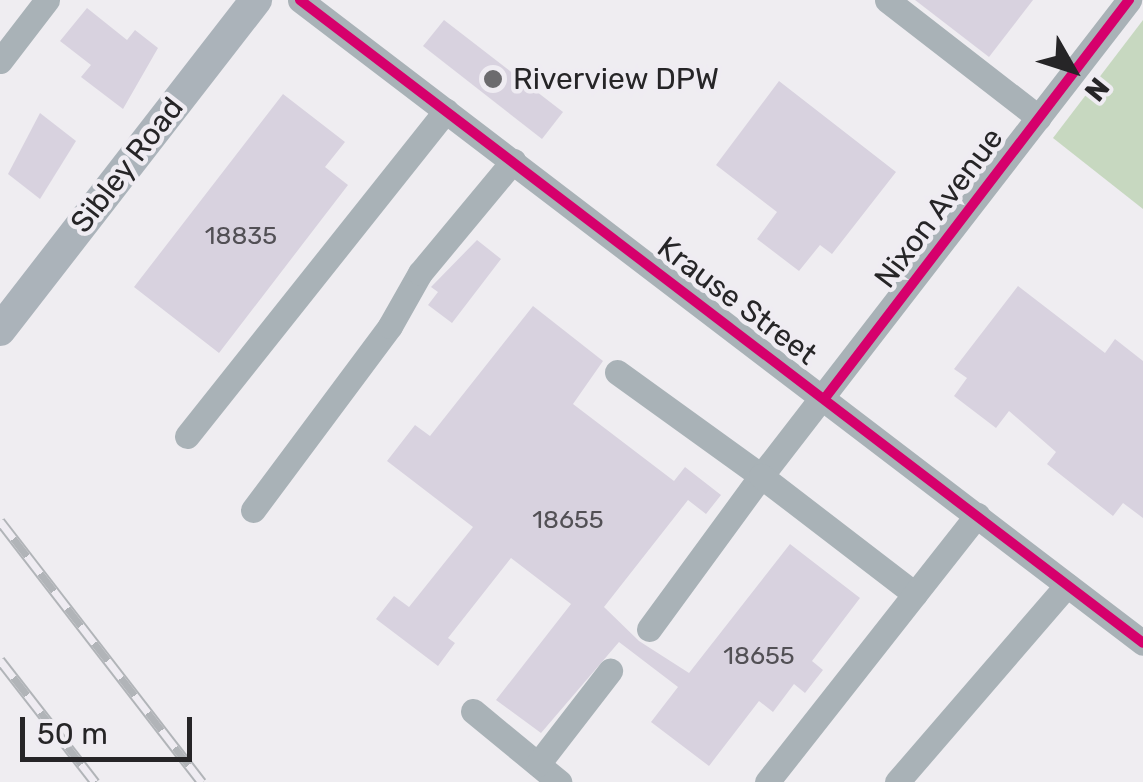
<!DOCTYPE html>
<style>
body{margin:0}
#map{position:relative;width:1143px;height:782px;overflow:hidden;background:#efedf1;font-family:Rubik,sans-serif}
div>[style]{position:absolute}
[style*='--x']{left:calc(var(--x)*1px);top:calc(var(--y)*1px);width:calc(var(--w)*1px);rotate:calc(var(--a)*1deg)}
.green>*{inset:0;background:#c7d8c0}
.building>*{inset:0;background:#d8d2df}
.minor>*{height:25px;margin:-12.5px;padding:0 12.5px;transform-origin:12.5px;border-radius:12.5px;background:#a9b2b7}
.major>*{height:32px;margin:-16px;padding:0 16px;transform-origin:16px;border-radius:16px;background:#abb3ba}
.rail>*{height:11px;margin-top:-5.5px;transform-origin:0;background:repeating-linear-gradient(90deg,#efecf2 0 22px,#b1b4b8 0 44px);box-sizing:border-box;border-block:2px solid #b1b4b8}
.cycleway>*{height:10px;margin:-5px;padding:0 5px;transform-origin:5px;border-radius:5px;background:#d6006c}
.dots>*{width:28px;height:28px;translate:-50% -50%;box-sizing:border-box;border:5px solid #efecf2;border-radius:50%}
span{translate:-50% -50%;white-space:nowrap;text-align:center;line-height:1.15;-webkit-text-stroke:9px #efecf2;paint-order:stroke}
.number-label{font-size:25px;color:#525055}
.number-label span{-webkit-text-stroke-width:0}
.poi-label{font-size:30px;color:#262527}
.left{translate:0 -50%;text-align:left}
.street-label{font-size:30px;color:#262527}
.north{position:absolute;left:1023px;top:20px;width:100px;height:100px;-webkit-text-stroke:8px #efecf2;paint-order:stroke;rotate:129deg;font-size:28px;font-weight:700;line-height:40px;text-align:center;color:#262527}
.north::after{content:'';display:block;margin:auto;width:35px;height:45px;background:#262527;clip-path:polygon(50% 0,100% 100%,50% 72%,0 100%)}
.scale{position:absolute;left:20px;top:717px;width:172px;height:45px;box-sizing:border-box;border:5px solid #262527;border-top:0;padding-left:12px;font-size:30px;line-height:35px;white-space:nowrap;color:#262527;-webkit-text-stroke:8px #efecf2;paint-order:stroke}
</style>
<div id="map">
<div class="green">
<i style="clip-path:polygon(1143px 20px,1143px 209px,1053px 138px)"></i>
</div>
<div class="building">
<i style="clip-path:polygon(915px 0,1033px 0,989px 57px)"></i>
<i style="clip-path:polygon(87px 8px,127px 40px,135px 30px,158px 48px,123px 109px,81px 77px,91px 65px,60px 41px)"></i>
<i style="clip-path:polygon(444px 20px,563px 112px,542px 139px,423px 46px)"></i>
<i style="clip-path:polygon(779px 81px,896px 172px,832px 254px,820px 245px,799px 271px,757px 239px,777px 212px,716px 165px)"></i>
<i style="clip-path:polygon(283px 94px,345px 142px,325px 167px,348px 185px,219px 353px,134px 287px)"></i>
<i style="clip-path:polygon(40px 113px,76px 141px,40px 199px,8px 174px)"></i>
<i style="clip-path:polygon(477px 240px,501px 259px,452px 323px,428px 305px,438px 292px,431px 287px)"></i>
<i style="clip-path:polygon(1018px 286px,1105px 353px,1115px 339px,1143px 361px,1143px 518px,1123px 503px,1113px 516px,1047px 464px,1056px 452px,1009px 411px,996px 428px,954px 396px,967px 378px,954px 369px)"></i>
<i style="clip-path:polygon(533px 306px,603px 361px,573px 404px,674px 481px,685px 467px,721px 495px,706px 514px,688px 500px,604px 607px,639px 641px,689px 673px,790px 544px,860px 598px,812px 661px,823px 670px,805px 693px,794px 684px,773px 712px,759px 701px,709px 766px,651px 722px,678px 687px,619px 642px,541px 733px,496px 700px,571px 604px,511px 558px,448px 638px,455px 643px,438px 666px,376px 619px,394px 596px,409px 607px,473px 527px,387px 461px,415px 425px,430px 436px)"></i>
</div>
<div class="minor">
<i style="--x:300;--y:0;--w:1060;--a:37.33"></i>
<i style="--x:887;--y:0;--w:192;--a:37.8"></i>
<i style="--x:0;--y:61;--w:77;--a:-52.4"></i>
<i style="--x:617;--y:372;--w:178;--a:35.8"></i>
<i style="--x:761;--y:476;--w:602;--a:-52.29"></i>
<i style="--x:187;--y:436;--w:416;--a:-51.5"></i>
<i style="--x:253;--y:510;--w:229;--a:-53.3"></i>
<i style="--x:390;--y:326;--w:61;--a:-60.5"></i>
<i style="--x:420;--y:273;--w:146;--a:-50.3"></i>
<i style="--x:649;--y:629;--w:190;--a:-53.8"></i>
<i style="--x:761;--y:476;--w:194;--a:37.5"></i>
<i style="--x:473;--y:711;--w:112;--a:39.5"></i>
<i style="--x:538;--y:764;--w:118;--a:-52.3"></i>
<i style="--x:767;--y:782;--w:340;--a:-51.8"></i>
<i style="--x:897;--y:782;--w:260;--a:-49.2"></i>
</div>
<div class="major">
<i style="--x:0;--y:330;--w:418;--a:-52.2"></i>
</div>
<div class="rail">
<i style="--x:0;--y:521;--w:330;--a:52.3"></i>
<i style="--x:0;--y:660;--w:155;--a:52.1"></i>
</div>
<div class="cycleway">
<i style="--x:300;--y:0;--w:1060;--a:37.33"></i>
<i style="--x:825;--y:398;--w:501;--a:-52.63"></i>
</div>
<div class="dots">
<i style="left:493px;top:79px;background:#6c6b6e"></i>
</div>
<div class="number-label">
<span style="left:241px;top:236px">18835</span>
<span style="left:568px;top:520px">18655</span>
<span style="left:759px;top:656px">18655</span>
</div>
<div class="poi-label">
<span class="left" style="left:513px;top:79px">Riverview DPW</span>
</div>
<div class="street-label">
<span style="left:127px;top:165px;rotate:-52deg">Sibley Road</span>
<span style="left:939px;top:208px;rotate:-53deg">Nixon Avenue</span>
<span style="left:737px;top:301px;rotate:37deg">Krause Street</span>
</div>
<div class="north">N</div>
<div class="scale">50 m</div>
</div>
